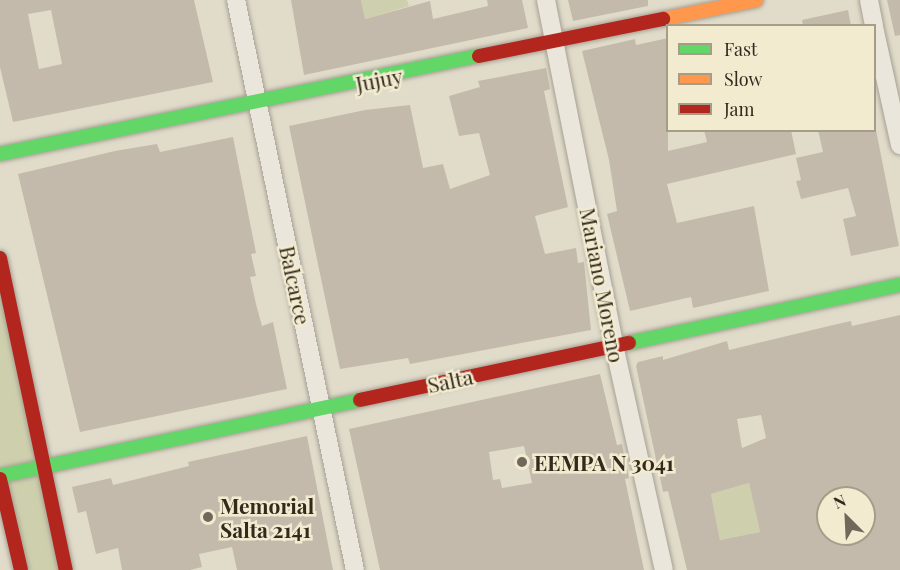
<!DOCTYPE html>
<style>
body{margin:0}
#map{position:relative;width:900px;height:570px;overflow:hidden;background:#e1dcca;font-family:"Playfair Display",serif}
div>[style]{position:absolute}
[style*='--x']{left:calc(var(--x)*1px);top:calc(var(--y)*1px);width:calc(var(--w)*1px);rotate:calc(var(--a)*1deg)}
.green>*{inset:0;background:#ced0ad}
.building>*{inset:0;background:#c4baab}
.roads{filter:drop-shadow(0 0 2px #a6a094) drop-shadow(0 0 2px #a6a094)}
.street>*{height:18px;margin:-9px;padding:0 9px;transform-origin:9px;border-radius:9px;background:#eae6db}
.fast>*{height:14px;margin:-7px;padding:0 7px;transform-origin:7px;border-radius:7px;background:#63d668}
.slow>*{height:14px;margin:-7px;padding:0 7px;transform-origin:7px;border-radius:7px;background:#ff974d}
.jam>*{height:14px;margin:-7px;padding:0 7px;transform-origin:7px;border-radius:7px;background:#b3261e}
.dots>*{width:16px;height:16px;translate:-50% -50%;box-sizing:border-box;border:3px solid #f2ebd0;border-radius:50%}
span{translate:-50% -50%;white-space:nowrap;text-align:center;line-height:1.15;-webkit-text-stroke:5px #f2ebd0;paint-order:stroke}
.street-label{font-size:21px;color:#33291d}
.poi-label{font-size:21px;color:#33291d;font-weight:700}
.left{translate:0 -50%;text-align:left}
.legend{position:absolute;left:666px;top:24px;width:210px;height:108px;box-sizing:border-box;background:#f2ebd0;border:2px solid #a69d88;margin:0;padding:8px 10px;list-style:none;font-size:18px;color:#33291d}
.legend li{display:flex;align-items:center;gap:12px;height:30px}
.legend b{width:30px;border:2px solid #a69d88}
.north{position:absolute;left:816px;top:486px;width:60px;height:60px;box-sizing:border-box;background:#f2ebd0;border:2px solid #a69d88;border-radius:50%;rotate:336deg;font-size:16px;font-weight:700;line-height:24px;text-align:center;color:#33291d}
.north::after{content:'';display:block;margin:auto;width:21px;height:27px;background:#70685a;clip-path:polygon(50% 0,100% 100%,50% 72%,0 100%)}
</style>
<div id="map">
<div class="green">
<i style="clip-path:polygon(361px 0,407px 0,409px 6px,365px 19px)"></i>
<i style="clip-path:polygon(0 258px,66px 570px,21px 570px,0 479px)"></i>
<i style="clip-path:polygon(749px 483px,760px 532px,720px 540px,711px 494px)"></i>
</div>
<div class="building">
<i style="clip-path:polygon(evenodd,0 0,194px 0,213px 82px,13px 122px,0 67px,0 0,51px 10px,62px 64px,39px 69px,28px 14px,51px 10px)"></i>
<i style="clip-path:polygon(291px 0,361px 0,365px 19px,430px 1px,433px 19px,488px 6px,487px 0,522px 0,528px 28px,304px 75px)"></i>
<i style="clip-path:polygon(568px 0,648px 0,648px 6px,573px 21px)"></i>
<i style="clip-path:polygon(887px 0,900px 0,900px 35px,895px 36px)"></i>
<i style="clip-path:polygon(848px 10px,851px 26px,803px 26px,802px 20px)"></i>
<i style="clip-path:polygon(668px 38px,668px 151px,707px 142px,704px 130px,791px 130px,796px 154px,667px 184px,677px 223px,754px 206px,769px 291px,693px 308px,691px 297px,630px 311px,607px 214px,617px 211px,609px 160px,582px 51px,635px 39px,636px 45px)"></i>
<i style="clip-path:polygon(546px 68px,550px 89px,544px 91px,568px 207px,535px 216px,545px 254px,576px 248px,578px 263px,584px 262px,591px 330px,410px 364px,408px 358px,340px 369px,289px 126px,365px 110px,410px 105px,423px 168px,443px 164px,450px 189px,490px 175px,479px 133px,459px 136px,449px 96px,480px 87px,478px 81px)"></i>
<i style="clip-path:polygon(818px 130px,876px 130px,899px 246px,851px 256px,843px 219px,856px 216px,848px 188px,801px 199px,796px 181px,801px 180px,796px 158px,823px 152px)"></i>
<i style="clip-path:polygon(233px 137px,256px 253px,251px 254px,256px 276px,250px 277px,256px 304px,262px 326px,273px 322px,287px 389px,80px 432px,18px 174px,115px 151px,157px 144px,160px 152px)"></i>
<i style="clip-path:polygon(evenodd,900px 315px,900px 570px,687px 570px,668px 491px,663px 492px,636px 366px,638px 362px,663px 356px,663px 360px,727px 341px,729px 350px,829px 326px,851px 321px,852px 326px,900px 315px,761px 415px,766px 438px,742px 448px,737px 419px,761px 415px,900px 315px,749px 483px,760px 532px,720px 540px,711px 494px,749px 483px,900px 315px,828px 498px,864px 498px,864px 534px,828px 534px,828px 498px)"></i>
<i style="clip-path:polygon(evenodd,600px 374px,617px 445px,622px 444px,629px 478px,625px 479px,644px 570px,380px 570px,349px 429px,600px 374px,524px 446px,532px 483px,502px 488px,500px 479px,493px 480px,489px 452px,524px 446px)"></i>
<i style="clip-path:polygon(307px 436px,333px 570px,237px 570px,232px 547px,199px 554px,202px 567px,190px 570px,122px 570px,118px 548px,96px 554px,86px 511px,78px 513px,72px 487px,111px 478px,113px 485px,189px 466px,188px 462px)"></i>
</div>
<div class="roads">
<div class="street">
<i style="--x:236;--y:0;--w:582;--a:78.21"></i>
<i style="--x:546;--y:0;--w:352;--a:78.8"></i>
<i style="--x:614;--y:345;--w:230;--a:77.5"></i>
<i style="--x:869;--y:0;--w:26;--a:79"></i>
<i style="--x:874;--y:27;--w:121;--a:77.6"></i>
</div>
<div class="fast">
<i style="--x:0;--y:154;--w:489;--a:-11.6"></i>
<i style="--x:629;--y:343;--w:277;--a:-12.1"></i>
<i style="--x:0;--y:476;--w:368;--a:-11.9"></i>
</div>
<div class="slow">
<i style="--x:663;--y:19;--w:95;--a:-11.5"></i>
</div>
<div class="jam">
<i style="--x:479;--y:56;--w:188;--a:-11.4"></i>
<i style="--x:0;--y:258;--w:319;--a:78.1"></i>
<i style="--x:360;--y:400;--w:275;--a:-12"></i>
<i style="--x:0;--y:479;--w:93;--a:77"></i>
</div>
</div>
<div class="dots">
<i style="left:522px;top:462px;background:#70685a"></i>
<i style="left:208px;top:517px;background:#70685a"></i>
</div>
<div class="street-label">
<span style="left:379px;top:79px;rotate:-11deg">Jujuy</span>
<span style="left:296px;top:285px;rotate:78deg">Balcarce</span>
<span style="left:603px;top:285px;rotate:79deg">Mariano Moreno</span>
<span style="left:450px;top:380px;rotate:-12deg">Salta</span>
</div>
<div class="poi-label">
<span class="left" style="left:534px;top:462px">EEMPA N 3041</span>
<span class="left" style="left:220px;top:517px">Memorial<br>Salta 2141</span>
</div>
<ul class="legend">
<li><b style="height:8px;background:#63d668"></b>Fast</li>
<li><b style="height:8px;background:#ff974d"></b>Slow</li>
<li><b style="height:8px;background:#b3261e"></b>Jam</li>
</ul>
<div class="north">N</div>
</div>
